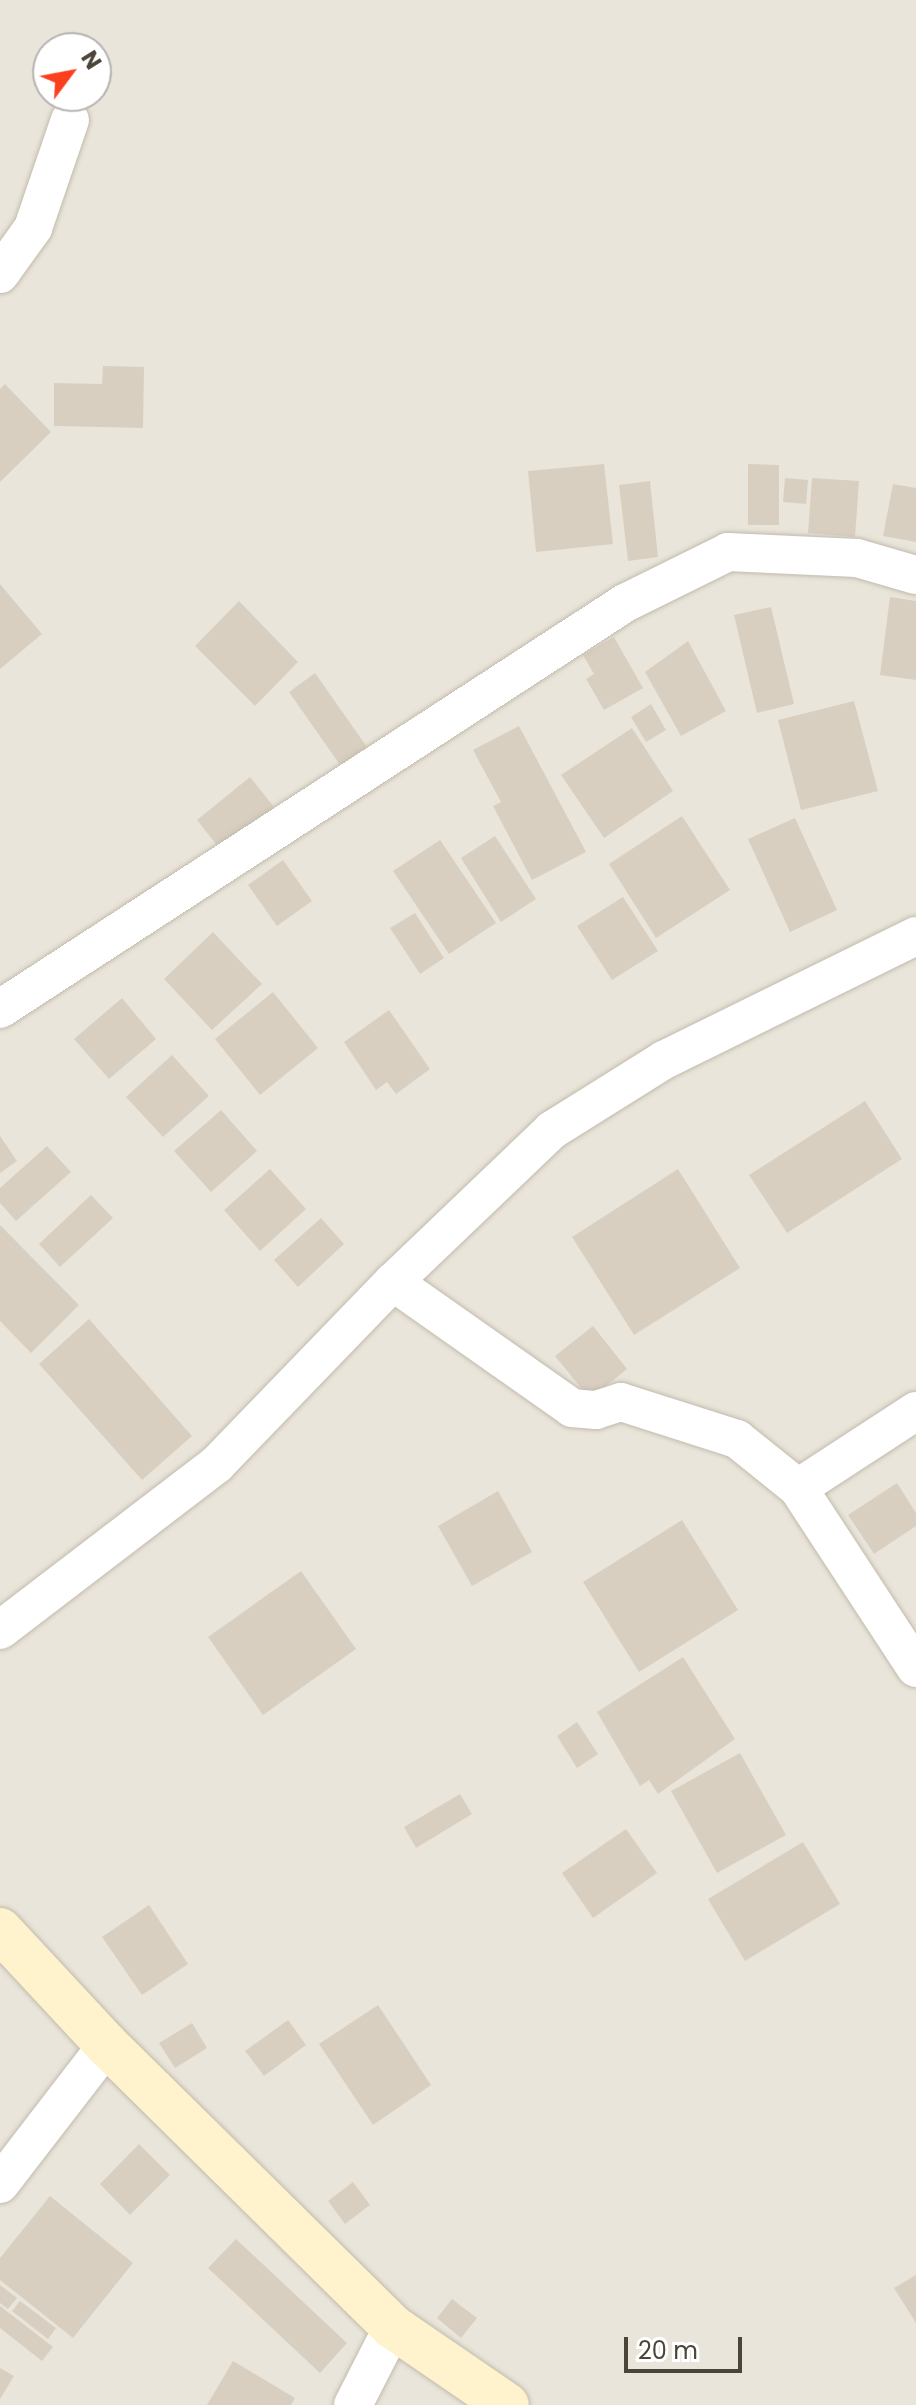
<!DOCTYPE html>
<style>
body{margin:0}
#map{position:relative;width:916px;height:2405px;overflow:hidden;background:#f6f3ec;font-family:Poppins,sans-serif}
div>[style]{position:absolute}
[style*='--x']{left:calc(var(--x)*1px);top:calc(var(--y)*1px);width:calc(var(--w)*1px);rotate:calc(var(--a)*1deg)}
.residential>*{inset:0;background:#eae5da}
.building>*{inset:0;background:#d8cfc1}
.roads{filter:drop-shadow(0 0 2px #c2bbae) drop-shadow(0 0 2px #c2bbae)}
.street>*{height:38px;margin:-19px;padding:0 19px;transform-origin:19px;border-radius:19px;background:#fff}
.secondary>*{height:44px;margin:-22px;padding:0 22px;transform-origin:22px;border-radius:22px;background:#fff3cd}
span{translate:-50% -50%;white-space:nowrap;text-align:center;line-height:1.15;-webkit-text-stroke:8px #fff;paint-order:stroke}
.north{position:absolute;left:32px;top:32px;width:80px;height:80px;box-sizing:border-box;background:#fff;border:2px solid #b7b4b0;border-radius:50%;rotate:58deg;font-size:22px;font-weight:700;line-height:32px;text-align:center;color:#4b4439}
.north::after{content:'';display:block;margin:auto;width:28px;height:36px;background:#fc3f1d;clip-path:polygon(50% 0,100% 100%,50% 72%,0 100%)}
.scale{position:absolute;left:624px;top:2337px;width:118px;height:36px;box-sizing:border-box;border:4px solid #4b4439;border-top:0;padding-left:10px;font-size:24px;line-height:28px;white-space:nowrap;color:#4b4439;-webkit-text-stroke:6px #fff;paint-order:stroke}
</style>
<div id="map">
<div class="residential">
<i style="clip-path:polygon(evenodd,0 0,916px 0,916px 2405px,0 2405px,0 0,48px 48px,96px 48px,96px 96px,48px 96px,48px 48px)"></i>
</div>
<div class="building">
<i style="clip-path:polygon(103px 366px,144px 367px,143px 428px,54px 426px,54px 383px,102px 384px)"></i>
<i style="clip-path:polygon(5px 384px,51px 432px,0 482px,0 389px)"></i>
<i style="clip-path:polygon(604px 464px,613px 544px,536px 552px,528px 471px)"></i>
<i style="clip-path:polygon(748px 464px,779px 465px,779px 525px,748px 525px)"></i>
<i style="clip-path:polygon(785px 478px,808px 480px,806px 504px,783px 502px)"></i>
<i style="clip-path:polygon(812px 478px,859px 481px,855px 537px,808px 533px)"></i>
<i style="clip-path:polygon(650px 481px,658px 557px,628px 561px,619px 485px)"></i>
<i style="clip-path:polygon(893px 484px,916px 488px,916px 542px,883px 536px)"></i>
<i style="clip-path:polygon(0 584px,42px 634px,0 669px)"></i>
<i style="clip-path:polygon(890px 597px,916px 601px,916px 680px,880px 675px)"></i>
<i style="clip-path:polygon(239px 601px,298px 662px,255px 706px,195px 646px)"></i>
<i style="clip-path:polygon(771px 607px,794px 704px,757px 713px,734px 615px)"></i>
<i style="clip-path:polygon(614px 637px,643px 688px,604px 710px,586px 679px,594px 674px,583px 655px)"></i>
<i style="clip-path:polygon(688px 641px,726px 711px,681px 736px,645px 672px)"></i>
<i style="clip-path:polygon(315px 673px,367px 747px,340px 765px,289px 692px)"></i>
<i style="clip-path:polygon(854px 701px,878px 791px,801px 810px,778px 720px)"></i>
<i style="clip-path:polygon(651px 704px,666px 730px,646px 742px,631px 717px)"></i>
<i style="clip-path:polygon(519px 726px,586px 852px,532px 880px,493px 806px,501px 802px,473px 750px)"></i>
<i style="clip-path:polygon(632px 728px,673px 791px,604px 838px,561px 775px)"></i>
<i style="clip-path:polygon(250px 777px,274px 807px,220px 849px,197px 820px)"></i>
<i style="clip-path:polygon(682px 816px,730px 890px,656px 938px,609px 864px)"></i>
<i style="clip-path:polygon(795px 818px,837px 910px,790px 932px,748px 839px)"></i>
<i style="clip-path:polygon(495px 836px,536px 899px,501px 922px,461px 858px)"></i>
<i style="clip-path:polygon(440px 840px,496px 923px,449px 954px,393px 871px)"></i>
<i style="clip-path:polygon(283px 860px,312px 901px,277px 926px,248px 885px)"></i>
<i style="clip-path:polygon(623px 897px,658px 951px,612px 980px,577px 926px)"></i>
<i style="clip-path:polygon(415px 913px,444px 958px,420px 974px,390px 928px)"></i>
<i style="clip-path:polygon(213px 932px,262px 984px,212px 1030px,164px 979px)"></i>
<i style="clip-path:polygon(273px 992px,318px 1048px,260px 1095px,215px 1039px)"></i>
<i style="clip-path:polygon(122px 998px,156px 1039px,109px 1079px,74px 1039px)"></i>
<i style="clip-path:polygon(389px 1010px,430px 1069px,396px 1094px,387px 1082px,376px 1090px,344px 1042px)"></i>
<i style="clip-path:polygon(172px 1055px,209px 1096px,163px 1137px,126px 1097px)"></i>
<i style="clip-path:polygon(865px 1101px,902px 1159px,787px 1233px,749px 1175px)"></i>
<i style="clip-path:polygon(221px 1110px,257px 1151px,211px 1192px,174px 1151px)"></i>
<i style="clip-path:polygon(0 1136px,17px 1161px,0 1173px)"></i>
<i style="clip-path:polygon(47px 1146px,71px 1172px,16px 1221px,0 1203px,0 1188px)"></i>
<i style="clip-path:polygon(270px 1169px,306px 1209px,260px 1251px,224px 1210px)"></i>
<i style="clip-path:polygon(678px 1169px,740px 1268px,634px 1335px,572px 1237px)"></i>
<i style="clip-path:polygon(91px 1195px,113px 1218px,60px 1267px,39px 1244px)"></i>
<i style="clip-path:polygon(321px 1218px,344px 1244px,298px 1287px,274px 1260px)"></i>
<i style="clip-path:polygon(0 1225px,79px 1305px,31px 1353px,0 1321px)"></i>
<i style="clip-path:polygon(89px 1319px,192px 1436px,142px 1480px,39px 1364px)"></i>
<i style="clip-path:polygon(593px 1326px,627px 1369px,590px 1399px,555px 1356px)"></i>
<i style="clip-path:polygon(897px 1483px,916px 1513px,916px 1526px,874px 1554px,848px 1515px)"></i>
<i style="clip-path:polygon(498px 1491px,532px 1552px,472px 1586px,438px 1526px)"></i>
<i style="clip-path:polygon(682px 1520px,738px 1610px,639px 1672px,583px 1582px)"></i>
<i style="clip-path:polygon(301px 1571px,356px 1649px,263px 1715px,208px 1637px)"></i>
<i style="clip-path:polygon(683px 1657px,735px 1739px,658px 1794px,649px 1780px,640px 1786px,597px 1712px)"></i>
<i style="clip-path:polygon(577px 1722px,598px 1754px,577px 1768px,557px 1736px)"></i>
<i style="clip-path:polygon(740px 1753px,786px 1835px,717px 1873px,671px 1791px)"></i>
<i style="clip-path:polygon(460px 1794px,472px 1814px,416px 1848px,404px 1827px)"></i>
<i style="clip-path:polygon(626px 1829px,657px 1873px,593px 1918px,562px 1873px)"></i>
<i style="clip-path:polygon(803px 1842px,840px 1904px,745px 1961px,708px 1899px)"></i>
<i style="clip-path:polygon(149px 1905px,188px 1964px,142px 1995px,102px 1937px)"></i>
<i style="clip-path:polygon(378px 2005px,431px 2085px,373px 2125px,319px 2044px)"></i>
<i style="clip-path:polygon(288px 2020px,306px 2045px,264px 2076px,245px 2051px)"></i>
<i style="clip-path:polygon(192px 2023px,207px 2048px,175px 2068px,159px 2043px)"></i>
<i style="clip-path:polygon(139px 2144px,170px 2175px,130px 2215px,100px 2184px)"></i>
<i style="clip-path:polygon(353px 2182px,370px 2205px,345px 2224px,328px 2201px)"></i>
<i style="clip-path:polygon(50px 2196px,133px 2263px,73px 2338px,0 2280px,0 2258px)"></i>
<i style="clip-path:polygon(236px 2239px,347px 2343px,320px 2373px,208px 2268px)"></i>
<i style="clip-path:polygon(916px 2275px,916px 2323px,894px 2288px)"></i>
<i style="clip-path:polygon(0 2285px,17px 2298px,8px 2309px,0 2303px)"></i>
<i style="clip-path:polygon(452px 2299px,477px 2318px,461px 2338px,437px 2318px)"></i>
<i style="clip-path:polygon(20px 2301px,56px 2328px,48px 2339px,12px 2311px)"></i>
<i style="clip-path:polygon(0 2306px,53px 2347px,42px 2361px,0 2328px)"></i>
<i style="clip-path:polygon(233px 2361px,295px 2398px,291px 2405px,207px 2405px)"></i>
<i style="clip-path:polygon(0 2368px,14px 2376px,0 2399px)"></i>
</div>
<div class="roads">
<div class="street">
<i style="--x:0;--y:274;--w:57;--a:-54.3"></i>
<i style="--x:33;--y:228;--w:114;--a:-71.1"></i>
<i style="--x:0;--y:1009;--w:745;--a:-33.01"></i>
<i style="--x:625;--y:603;--w:115;--a:-26.3"></i>
<i style="--x:728;--y:552;--w:129;--a:2.7"></i>
<i style="--x:857;--y:558;--w:61;--a:16.1"></i>
<i style="--x:393;--y:1282;--w:219;--a:35.1"></i>
<i style="--x:572;--y:1408;--w:24;--a:5"></i>
<i style="--x:596;--y:1410;--w:26;--a:-18"></i>
<i style="--x:621;--y:1402;--w:122;--a:17.7"></i>
<i style="--x:737;--y:1439;--w:78;--a:38.8"></i>
<i style="--x:798;--y:1488;--w:215;--a:56.8"></i>
<i style="--x:798;--y:1488;--w:141;--a:-33.1"></i>
<i style="--x:0;--y:1630;--w:273;--a:-37.4"></i>
<i style="--x:217;--y:1464;--w:253;--a:-46"></i>
<i style="--x:393;--y:1282;--w:220;--a:-43.7"></i>
<i style="--x:552;--y:1130;--w:132;--a:-32"></i>
<i style="--x:664;--y:1060;--w:281;--a:-26.2"></i>
<i style="--x:0;--y:2184;--w:175;--a:-52.4"></i>
<i style="--x:353;--y:2405;--w:88;--a:-62.9"></i>
</div>
<div class="secondary">
<i style="--x:0;--y:1930;--w:157;--a:47.1"></i>
<i style="--x:107;--y:2045;--w:402;--a:44.6"></i>
<i style="--x:393;--y:2327;--w:138;--a:34.4"></i>
</div>
</div>
<div class="north">N</div>
<div class="scale">20 m</div>
</div>
